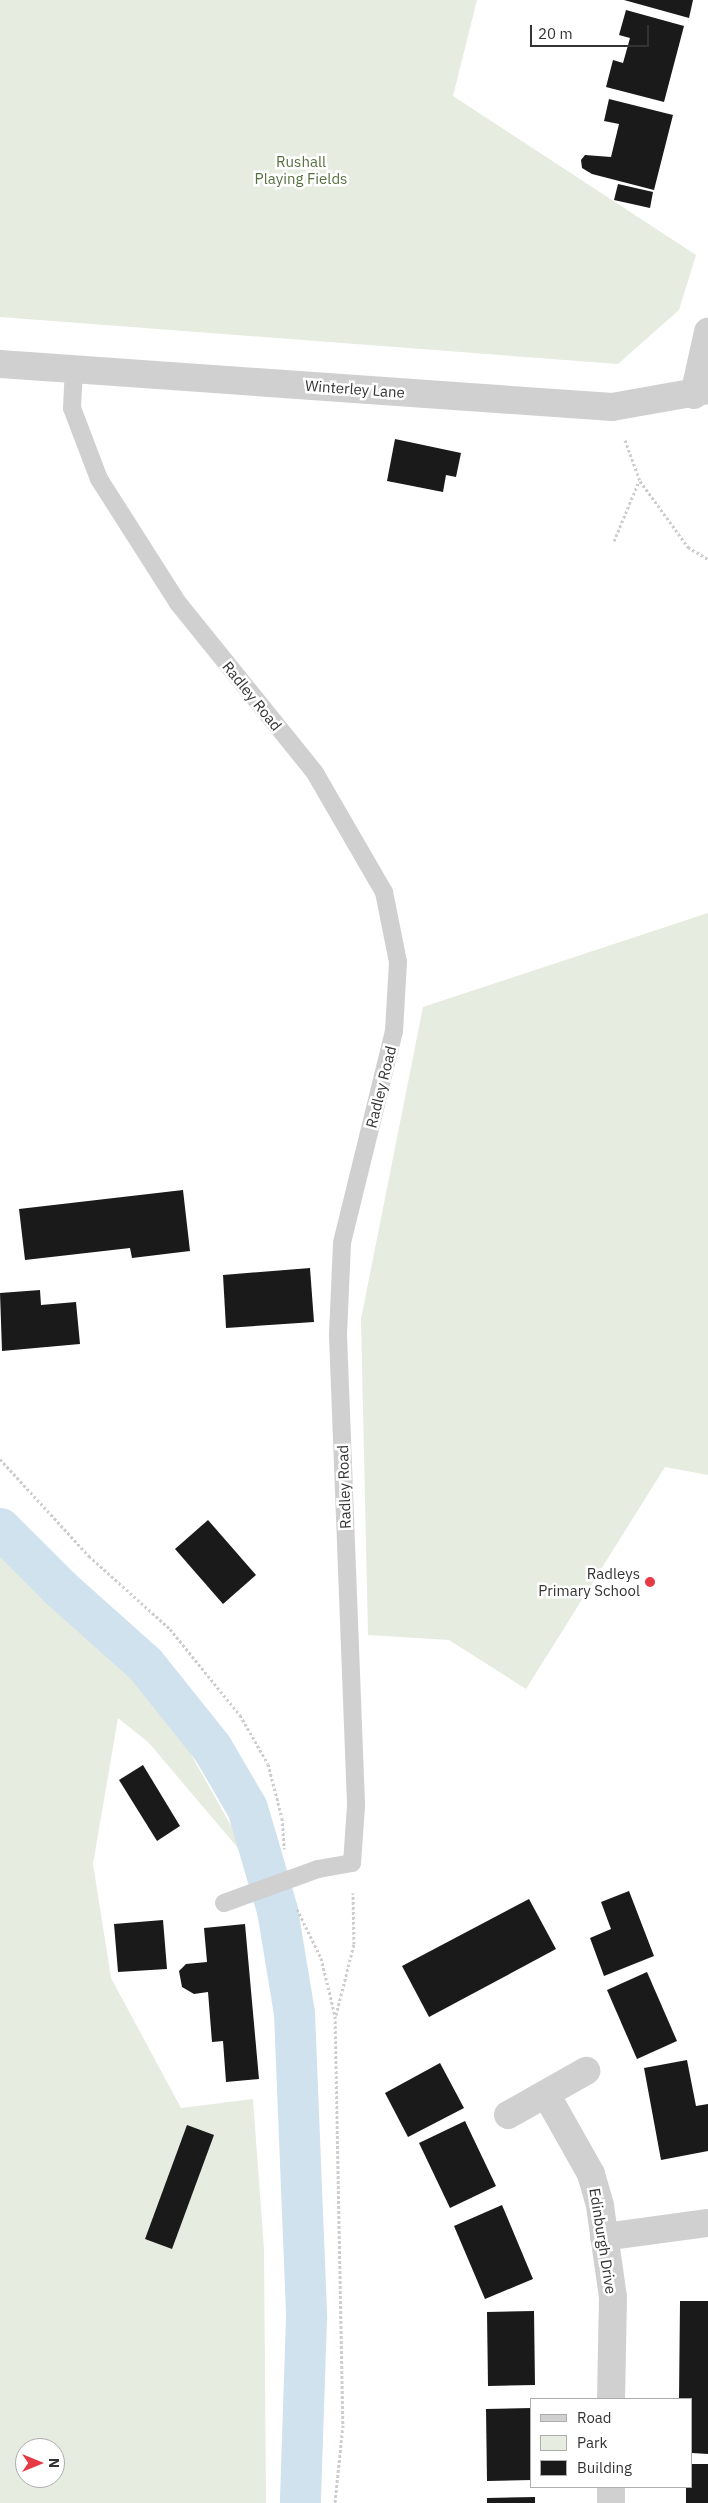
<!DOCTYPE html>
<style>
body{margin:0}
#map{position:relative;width:708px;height:2503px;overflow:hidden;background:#fff;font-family:"IBM Plex Sans",sans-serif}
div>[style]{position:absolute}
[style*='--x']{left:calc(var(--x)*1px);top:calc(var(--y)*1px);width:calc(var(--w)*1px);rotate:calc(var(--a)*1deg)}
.green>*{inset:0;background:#e6ecdf}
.canal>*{height:41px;margin:-20.5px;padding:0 20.5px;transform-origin:20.5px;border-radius:20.5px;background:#cfe2ee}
.building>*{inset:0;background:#1a1a1a}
.path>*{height:3px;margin-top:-1.5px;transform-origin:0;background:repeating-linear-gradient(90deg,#cdcdcd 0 2.5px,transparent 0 5px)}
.lane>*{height:18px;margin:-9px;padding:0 9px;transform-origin:9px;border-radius:9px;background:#d0d0d0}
.street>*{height:28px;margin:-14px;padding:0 14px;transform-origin:14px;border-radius:14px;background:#d0d0d0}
.lane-bridge>*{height:18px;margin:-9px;padding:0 9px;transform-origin:9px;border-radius:9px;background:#d0d0d0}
.dots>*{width:14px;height:14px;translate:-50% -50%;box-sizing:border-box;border:2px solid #fff;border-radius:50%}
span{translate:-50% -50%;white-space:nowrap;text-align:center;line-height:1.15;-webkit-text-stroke:5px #fff;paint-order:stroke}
.park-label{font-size:15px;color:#56703f}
.street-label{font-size:15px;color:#333}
.poi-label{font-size:15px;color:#333}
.right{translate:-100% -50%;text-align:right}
.legend{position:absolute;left:530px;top:2398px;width:162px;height:90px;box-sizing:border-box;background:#fff;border:1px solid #adadad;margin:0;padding:6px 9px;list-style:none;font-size:15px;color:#333}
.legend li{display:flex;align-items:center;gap:10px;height:25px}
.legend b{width:25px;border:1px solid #adadad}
.north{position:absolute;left:15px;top:2438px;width:50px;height:50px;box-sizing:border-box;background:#fff;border:1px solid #adadad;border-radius:50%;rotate:90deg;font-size:14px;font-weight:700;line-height:20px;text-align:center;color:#333}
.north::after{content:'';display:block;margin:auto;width:18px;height:22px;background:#e63946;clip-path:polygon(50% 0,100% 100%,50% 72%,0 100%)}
.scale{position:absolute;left:530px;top:25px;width:119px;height:22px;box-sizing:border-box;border:2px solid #333;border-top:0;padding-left:6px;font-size:15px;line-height:18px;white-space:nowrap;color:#333;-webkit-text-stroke:4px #fff;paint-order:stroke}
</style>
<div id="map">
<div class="green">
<i style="clip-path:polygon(0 0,477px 0,453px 96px,696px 255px,679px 310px,618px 364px,0 317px)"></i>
<i style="clip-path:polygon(708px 913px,708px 1475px,665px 1467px,526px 1689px,449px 1640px,368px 1635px,361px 1319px,423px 1007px)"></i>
<i style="clip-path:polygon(evenodd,0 1547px,150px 1681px,254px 1867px,149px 1743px,118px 1718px,93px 1864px,111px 1978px,181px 2108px,253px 2099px,264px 2250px,266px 2503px,0 2503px,0 1547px,25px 2448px,55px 2448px,55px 2478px,25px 2478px,25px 2448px)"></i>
</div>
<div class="canal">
<i style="--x:0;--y:1528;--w:86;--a:45"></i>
<i style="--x:61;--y:1589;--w:113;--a:41.8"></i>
<i style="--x:145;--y:1664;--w:107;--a:51.4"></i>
<i style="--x:212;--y:1748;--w:69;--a:59.7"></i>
<i style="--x:247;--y:1808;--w:106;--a:73.6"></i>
<i style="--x:277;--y:1910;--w:104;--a:80.6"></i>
<i style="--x:294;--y:2013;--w:305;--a:87.7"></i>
<i style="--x:306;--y:2318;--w:185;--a:91.9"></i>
</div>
<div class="building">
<i style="clip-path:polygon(624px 0,693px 0,689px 18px)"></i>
<i style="clip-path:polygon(626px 10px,684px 26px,664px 102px,606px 87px,613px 60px,623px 63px,630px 38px,619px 35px)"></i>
<i style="clip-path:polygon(609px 99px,673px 115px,654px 190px,592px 174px,582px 168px,581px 160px,585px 155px,611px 157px,619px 124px,604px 121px)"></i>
<i style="clip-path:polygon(618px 184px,653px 192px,650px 208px,614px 200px)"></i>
<i style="clip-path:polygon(395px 439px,461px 453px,456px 477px,446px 475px,443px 492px,387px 481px)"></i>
<i style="clip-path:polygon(183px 1190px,190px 1251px,132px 1258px,130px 1248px,25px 1260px,19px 1209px)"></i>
<i style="clip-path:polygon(310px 1268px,314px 1322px,226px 1328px,223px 1275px)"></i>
<i style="clip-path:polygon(40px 1290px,41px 1305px,76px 1302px,80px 1344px,2px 1351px,0 1293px)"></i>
<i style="clip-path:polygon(208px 1520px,256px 1575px,223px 1604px,175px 1549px)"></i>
<i style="clip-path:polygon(143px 1765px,180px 1826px,157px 1841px,119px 1780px)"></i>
<i style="clip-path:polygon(629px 1891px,654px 1956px,604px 1976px,590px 1938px,611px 1929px,601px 1902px)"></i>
<i style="clip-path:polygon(529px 1899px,556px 1949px,429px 2017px,402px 1966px)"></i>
<i style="clip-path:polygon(163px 1920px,167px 1969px,118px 1972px,114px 1924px)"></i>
<i style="clip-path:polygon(245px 1924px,259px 2079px,226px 2082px,223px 2041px,212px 2042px,208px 1992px,194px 1994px,182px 1987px,179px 1971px,186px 1964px,207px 1962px,204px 1928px)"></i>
<i style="clip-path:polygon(647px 1972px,677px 2041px,637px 2059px,607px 1990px)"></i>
<i style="clip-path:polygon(687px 2060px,696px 2106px,708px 2104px,708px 2151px,661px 2160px,644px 2068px)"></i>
<i style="clip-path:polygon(440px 2063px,464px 2108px,408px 2137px,385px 2093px)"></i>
<i style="clip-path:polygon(465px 2121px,496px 2186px,450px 2208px,419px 2143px)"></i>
<i style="clip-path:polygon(187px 2125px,214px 2135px,172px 2249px,145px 2239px)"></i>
<i style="clip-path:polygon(502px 2205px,533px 2279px,485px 2299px,454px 2226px)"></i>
<i style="clip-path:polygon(680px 2301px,708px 2301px,708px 2454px,692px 2453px,692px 2399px,679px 2399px)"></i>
<i style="clip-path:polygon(534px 2311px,535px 2385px,488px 2386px,487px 2312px)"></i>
<i style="clip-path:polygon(532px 2408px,532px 2480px,487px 2481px,486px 2409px)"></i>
<i style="clip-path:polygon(692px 2464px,708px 2464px,708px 2503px,686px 2503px,686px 2487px,692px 2487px)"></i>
<i style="clip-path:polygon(535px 2497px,535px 2503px,487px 2503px,487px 2498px)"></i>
</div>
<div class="path">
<i style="--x:625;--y:440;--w:44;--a:69.9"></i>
<i style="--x:640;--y:481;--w:82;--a:54"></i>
<i style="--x:688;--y:547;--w:23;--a:31"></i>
<i style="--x:614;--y:541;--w:65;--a:-67.4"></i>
<i style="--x:0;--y:1459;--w:132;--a:47.5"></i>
<i style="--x:89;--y:1556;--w:109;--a:42"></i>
<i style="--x:170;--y:1629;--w:111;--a:50.9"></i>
<i style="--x:240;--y:1715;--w:56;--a:60.3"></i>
<i style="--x:268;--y:1764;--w:56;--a:75.5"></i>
<i style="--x:282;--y:1818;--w:31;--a:86"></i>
<i style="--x:297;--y:1909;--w:55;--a:63.9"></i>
<i style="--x:321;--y:1958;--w:60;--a:76.4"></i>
<i style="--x:335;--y:2016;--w:409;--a:88.9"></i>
<i style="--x:343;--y:2425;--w:78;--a:95.9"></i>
<i style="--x:336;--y:2015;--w:73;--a:-75.8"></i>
<i style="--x:354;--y:1944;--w:51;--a:-91.1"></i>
</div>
<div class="lane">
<i style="--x:74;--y:369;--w:39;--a:93"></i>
<i style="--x:72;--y:408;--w:76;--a:69.2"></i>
<i style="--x:99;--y:479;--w:147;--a:57.5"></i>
<i style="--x:178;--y:603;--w:218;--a:51.1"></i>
<i style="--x:315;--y:773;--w:138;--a:59.9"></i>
<i style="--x:384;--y:892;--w:71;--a:78.7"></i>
<i style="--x:398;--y:962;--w:69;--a:93.3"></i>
<i style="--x:394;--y:1031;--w:218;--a:103.8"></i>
<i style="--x:342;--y:1243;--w:92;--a:92.5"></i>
<i style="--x:338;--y:1335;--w:471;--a:87.8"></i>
<i style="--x:356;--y:1806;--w:57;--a:94"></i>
<i style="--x:352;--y:1863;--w:35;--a:170"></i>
</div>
<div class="street">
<i style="--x:0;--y:364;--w:614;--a:4.02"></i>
<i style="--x:612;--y:407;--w:97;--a:-10"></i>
<i style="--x:694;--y:395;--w:65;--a:-77.5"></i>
<i style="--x:546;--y:2094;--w:92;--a:60.6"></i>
<i style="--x:591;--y:2174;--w:33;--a:74"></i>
<i style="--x:600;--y:2206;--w:92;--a:81.9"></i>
<i style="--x:613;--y:2297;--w:102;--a:91.1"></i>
<i style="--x:508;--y:2115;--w:90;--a:-29.4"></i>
<i style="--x:604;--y:2237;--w:105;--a:-7.7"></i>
<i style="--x:611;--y:2503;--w:16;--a:-90"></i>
</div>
<div class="lane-bridge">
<i style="--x:224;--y:1903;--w:100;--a:-19.9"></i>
</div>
<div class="dots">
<i style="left:650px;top:1582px;background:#e63946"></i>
</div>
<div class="park-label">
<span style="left:301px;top:170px">Rushall<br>Playing Fields</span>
</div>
<div class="street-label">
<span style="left:355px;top:389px;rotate:4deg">Winterley Lane</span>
<span style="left:252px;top:696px;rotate:51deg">Radley Road</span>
<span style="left:381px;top:1087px;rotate:-76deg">Radley Road</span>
<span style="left:344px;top:1487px;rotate:-92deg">Radley Road</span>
<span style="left:603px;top:2241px;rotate:81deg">Edinburgh Drive</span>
</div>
<div class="poi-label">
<span class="right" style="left:640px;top:1582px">Radleys<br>Primary School</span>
</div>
<ul class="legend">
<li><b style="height:6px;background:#d0d0d0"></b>Road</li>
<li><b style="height:14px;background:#e6ecdf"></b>Park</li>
<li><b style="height:14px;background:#1a1a1a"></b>Building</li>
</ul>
<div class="north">N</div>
<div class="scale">20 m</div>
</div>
